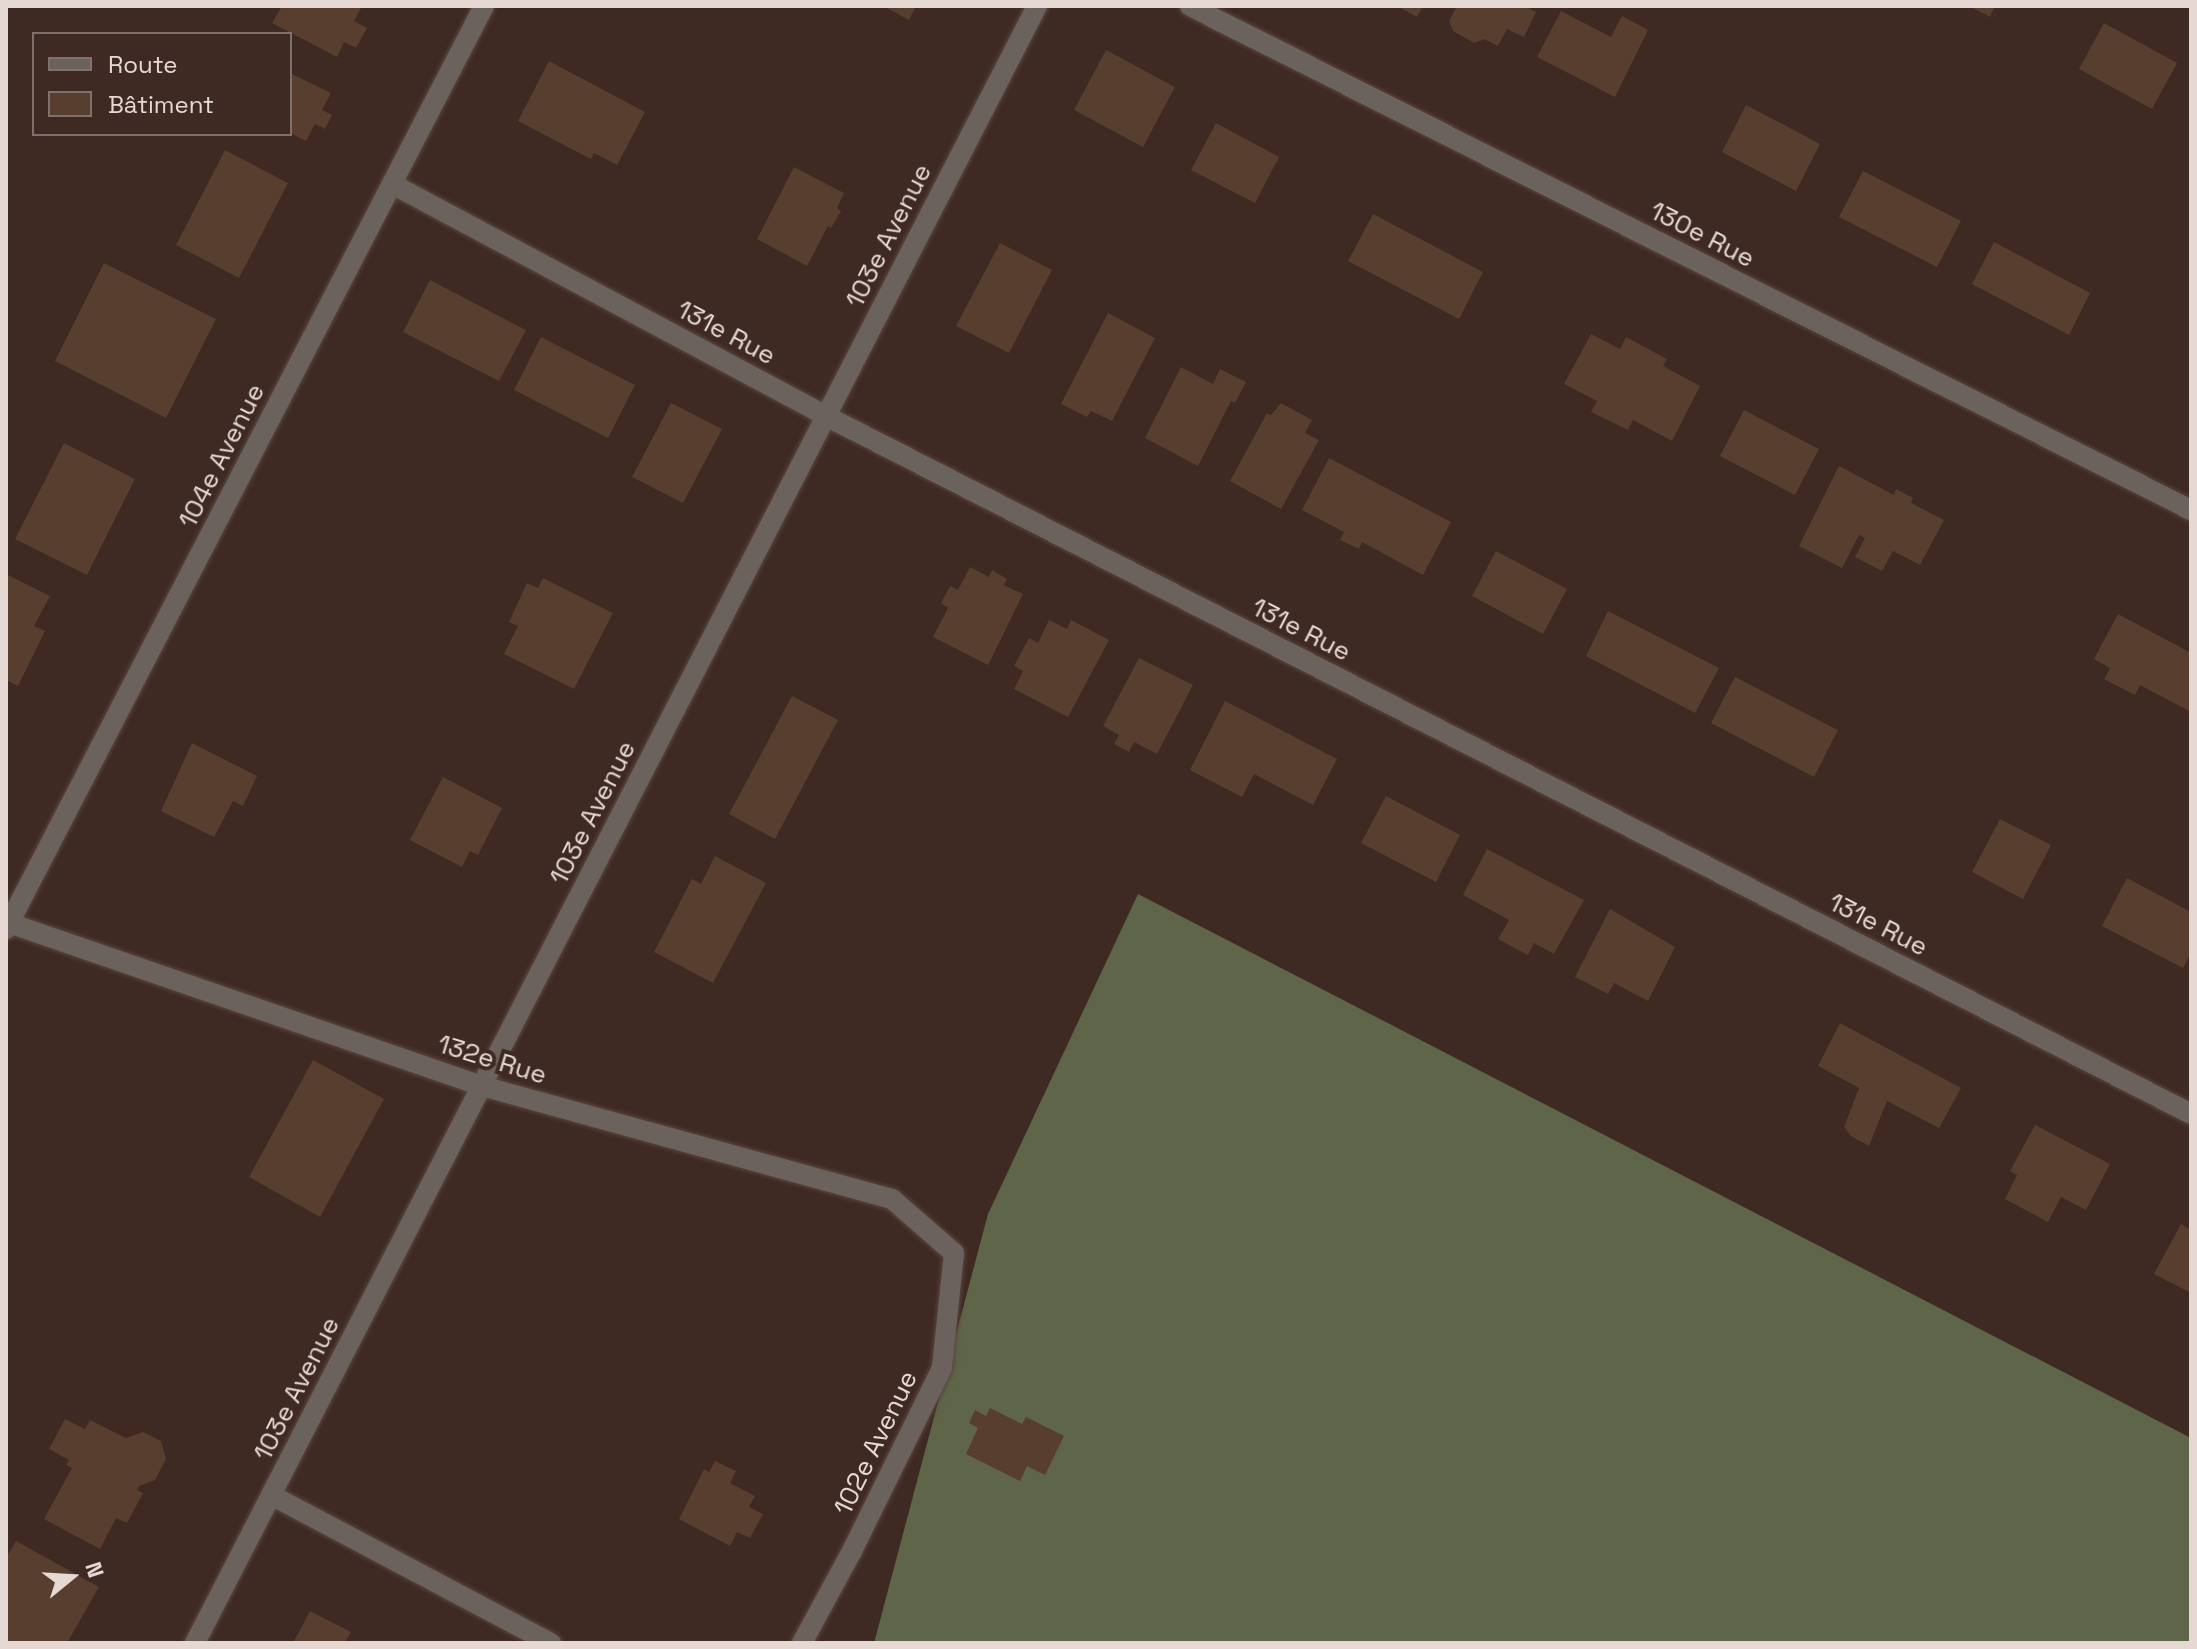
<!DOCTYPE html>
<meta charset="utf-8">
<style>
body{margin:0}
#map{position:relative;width:2197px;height:1649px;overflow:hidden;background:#3e2a22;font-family:"Space Grotesk",sans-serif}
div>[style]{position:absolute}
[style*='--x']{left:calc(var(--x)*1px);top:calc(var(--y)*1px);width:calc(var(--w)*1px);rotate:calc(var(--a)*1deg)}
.forest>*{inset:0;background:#5f6549}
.building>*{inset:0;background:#573e2e}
.roads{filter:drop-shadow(0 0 2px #59463e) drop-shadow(0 0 2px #59463e)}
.minor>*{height:20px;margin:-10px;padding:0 10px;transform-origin:10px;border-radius:10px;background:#6c625d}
span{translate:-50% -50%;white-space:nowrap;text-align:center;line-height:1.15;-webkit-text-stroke:8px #3e2a22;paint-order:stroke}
.street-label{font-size:26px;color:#e6d8d3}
.frame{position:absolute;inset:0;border:8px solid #e6d8d3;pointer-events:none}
.legend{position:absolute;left:32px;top:32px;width:260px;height:104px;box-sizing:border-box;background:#3e2a22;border:2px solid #817069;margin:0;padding:10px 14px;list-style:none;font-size:24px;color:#e6d8d3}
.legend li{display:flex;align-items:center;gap:16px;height:40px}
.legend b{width:40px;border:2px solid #817069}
.north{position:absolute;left:32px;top:1537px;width:80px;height:80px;-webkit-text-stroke:6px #3e2a22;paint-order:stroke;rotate:72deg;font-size:22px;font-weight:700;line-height:32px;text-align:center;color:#e6d8d3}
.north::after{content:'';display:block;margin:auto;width:28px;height:36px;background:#e6d8d3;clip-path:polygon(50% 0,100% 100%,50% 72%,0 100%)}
</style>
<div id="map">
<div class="forest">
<i style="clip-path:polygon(1138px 894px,2191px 1438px,2191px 1643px,874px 1643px,988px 1214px)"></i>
</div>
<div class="building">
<i style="clip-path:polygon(282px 6px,362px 6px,354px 21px,367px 28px,356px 48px,344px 42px,337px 57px,272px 23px)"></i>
<i style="clip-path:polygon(883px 6px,916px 6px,909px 20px)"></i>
<i style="clip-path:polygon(1397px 6px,1423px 6px,1417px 17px)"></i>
<i style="clip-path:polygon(1457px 6px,1524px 6px,1536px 12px,1524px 37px,1507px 29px,1498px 46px,1484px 39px,1474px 43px,1453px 31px,1449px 21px)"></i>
<i style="clip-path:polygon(1969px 6px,1995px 6px,1990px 17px)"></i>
<i style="clip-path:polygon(1561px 11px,1611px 37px,1622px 16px,1648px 30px,1615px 97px,1537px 57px)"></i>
<i style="clip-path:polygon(2104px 23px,2177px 63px,2152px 109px,2079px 69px)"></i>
<i style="clip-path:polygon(1106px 50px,1175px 87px,1143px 147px,1074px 110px)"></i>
<i style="clip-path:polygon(549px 61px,645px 112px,617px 165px,594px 153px,591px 159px,518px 121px)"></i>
<i style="clip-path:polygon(290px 73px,331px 93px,322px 110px,332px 115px,325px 129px,315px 124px,306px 141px,290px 133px)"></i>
<i style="clip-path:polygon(1746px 105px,1820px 144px,1796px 191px,1722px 152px)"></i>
<i style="clip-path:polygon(1216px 123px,1279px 157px,1255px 203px,1191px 170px)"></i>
<i style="clip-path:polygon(225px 150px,288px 183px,239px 278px,176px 245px)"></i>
<i style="clip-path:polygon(794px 167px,844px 193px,837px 208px,841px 211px,831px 228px,828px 226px,807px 266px,757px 239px)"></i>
<i style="clip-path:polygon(1863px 171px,1961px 221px,1937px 267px,1839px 217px)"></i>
<i style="clip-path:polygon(1373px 214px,1483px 272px,1459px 319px,1348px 261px)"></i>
<i style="clip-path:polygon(1994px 242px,2090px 293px,2069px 335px,1972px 284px)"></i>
<i style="clip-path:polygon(1000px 243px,1052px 270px,1009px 353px,956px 326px)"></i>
<i style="clip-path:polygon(104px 263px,216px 319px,166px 418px,55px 361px)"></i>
<i style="clip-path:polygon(430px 280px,526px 330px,499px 381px,403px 332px)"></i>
<i style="clip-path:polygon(1108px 313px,1155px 338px,1112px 421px,1091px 411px,1087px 417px,1061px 404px)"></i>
<i style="clip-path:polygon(1591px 334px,1620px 349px,1626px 337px,1667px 359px,1663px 366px,1700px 386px,1672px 441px,1633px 420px,1628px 430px,1591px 412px,1597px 401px,1564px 384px)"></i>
<i style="clip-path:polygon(541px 337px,635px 385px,608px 438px,514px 390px)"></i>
<i style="clip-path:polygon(1181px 367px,1213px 384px,1220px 369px,1246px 382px,1235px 403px,1231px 401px,1198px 466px,1145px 438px)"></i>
<i style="clip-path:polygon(671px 403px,722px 429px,683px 503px,632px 477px)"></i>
<i style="clip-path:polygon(1281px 403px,1312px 420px,1305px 433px,1319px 440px,1281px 509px,1230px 481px,1267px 413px,1271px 415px)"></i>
<i style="clip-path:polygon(1744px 410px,1819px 449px,1795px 495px,1720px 456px)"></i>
<i style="clip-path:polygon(64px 443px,135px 479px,87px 575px,15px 539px)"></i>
<i style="clip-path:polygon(1329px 458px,1451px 522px,1423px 575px,1362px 542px,1359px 549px,1340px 540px,1344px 532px,1302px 510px)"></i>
<i style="clip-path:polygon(1839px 466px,1894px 495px,1896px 489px,1913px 498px,1911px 503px,1944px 520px,1920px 565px,1893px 551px,1882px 571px,1855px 557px,1865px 538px,1859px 535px,1842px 568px,1799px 546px)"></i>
<i style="clip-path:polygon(1496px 551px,1567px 589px,1543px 634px,1472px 596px)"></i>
<i style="clip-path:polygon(970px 567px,989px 577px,992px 570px,1007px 579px,1004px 585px,1023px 594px,988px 665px,933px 637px,948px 608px,941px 603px,950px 586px,958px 590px)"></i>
<i style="clip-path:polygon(6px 574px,50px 596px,34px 626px,45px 631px,18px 686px,6px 680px)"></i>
<i style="clip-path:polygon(543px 578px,613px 613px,574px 689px,504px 654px,518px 626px,509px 622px,527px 583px,538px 588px)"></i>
<i style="clip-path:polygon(1608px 611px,1719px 668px,1695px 713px,1586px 656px)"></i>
<i style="clip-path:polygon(2118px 614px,2191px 653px,2191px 712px,2140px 685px,2135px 695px,2104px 679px,2110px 668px,2094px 659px)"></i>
<i style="clip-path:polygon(1049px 620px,1067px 629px,1071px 620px,1109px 640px,1068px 717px,1014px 689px,1023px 671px,1014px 666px,1029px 638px,1038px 643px)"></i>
<i style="clip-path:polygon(1139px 658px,1193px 685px,1157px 754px,1134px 742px,1129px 752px,1114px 744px,1119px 735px,1103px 726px)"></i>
<i style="clip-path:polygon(1735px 677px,1838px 730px,1814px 777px,1711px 723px)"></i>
<i style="clip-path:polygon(792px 696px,838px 720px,775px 839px,729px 814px)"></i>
<i style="clip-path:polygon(1225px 701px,1337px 759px,1313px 805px,1254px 774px,1242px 797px,1190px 770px)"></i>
<i style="clip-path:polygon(192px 743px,257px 776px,243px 806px,233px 801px,214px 837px,161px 811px)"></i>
<i style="clip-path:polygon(443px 777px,502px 808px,478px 855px,470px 851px,462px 867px,410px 840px)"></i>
<i style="clip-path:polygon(1386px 796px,1460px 835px,1436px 882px,1361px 843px)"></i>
<i style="clip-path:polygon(2000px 819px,2051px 845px,2023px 899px,1972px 872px)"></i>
<i style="clip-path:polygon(1487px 849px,1584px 900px,1554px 954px,1534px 943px,1528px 955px,1498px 939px,1509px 920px,1463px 895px)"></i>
<i style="clip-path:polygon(715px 856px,766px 883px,713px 983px,654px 952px,692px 879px,701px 884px)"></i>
<i style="clip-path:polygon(2127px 878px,2191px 912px,2191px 953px,2183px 968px,2102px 926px)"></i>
<i style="clip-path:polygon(1610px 909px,1675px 947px,1648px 1001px,1614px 983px,1608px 994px,1575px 977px)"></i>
<i style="clip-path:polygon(1840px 1023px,1961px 1088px,1939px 1128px,1887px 1101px,1869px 1146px,1851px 1136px,1844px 1127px,1859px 1088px,1818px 1066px)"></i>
<i style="clip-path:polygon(313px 1060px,384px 1099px,320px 1217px,249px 1177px)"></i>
<i style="clip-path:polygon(2035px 1125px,2110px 1164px,2086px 1210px,2061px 1197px,2048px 1222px,2005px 1199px,2017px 1175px,2010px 1171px)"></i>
<i style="clip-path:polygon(2181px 1224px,2191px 1230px,2191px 1293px,2154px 1274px)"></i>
<i style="clip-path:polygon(990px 1408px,1022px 1424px,1026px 1417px,1064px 1436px,1045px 1475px,1027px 1466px,1020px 1481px,966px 1454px,978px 1428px,969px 1423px,975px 1410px,986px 1416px)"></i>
<i style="clip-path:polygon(65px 1419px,85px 1429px,90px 1420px,126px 1438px,143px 1432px,161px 1441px,166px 1459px,155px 1480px,139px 1486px,137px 1490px,143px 1493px,127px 1523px,116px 1518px,100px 1549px,44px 1519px,72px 1468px,66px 1465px,69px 1460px,49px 1449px)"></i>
<i style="clip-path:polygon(715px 1461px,736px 1471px,730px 1483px,755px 1496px,749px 1507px,763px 1514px,750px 1538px,737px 1532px,730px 1546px,679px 1519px,704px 1469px,709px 1472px)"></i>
<i style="clip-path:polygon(16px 1541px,99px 1587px,67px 1643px,6px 1643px,6px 1558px)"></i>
<i style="clip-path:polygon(310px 1611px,351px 1632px,345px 1643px,293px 1643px)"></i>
</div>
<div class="roads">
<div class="minor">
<i style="--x:1190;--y:6;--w:1121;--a:26.73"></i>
<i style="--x:392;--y:184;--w:492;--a:28.1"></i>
<i style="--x:826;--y:416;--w:1533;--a:27.08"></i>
<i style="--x:6;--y:922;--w:503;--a:19.01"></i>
<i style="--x:482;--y:1086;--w:425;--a:15.4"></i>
<i style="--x:892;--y:1199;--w:82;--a:41.1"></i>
<i style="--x:954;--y:1253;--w:116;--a:96"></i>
<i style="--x:942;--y:1368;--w:204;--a:116.2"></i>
<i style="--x:852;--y:1551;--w:105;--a:118.5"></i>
<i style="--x:6;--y:929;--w:1039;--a:-62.62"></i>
<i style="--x:271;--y:1495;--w:317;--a:27.9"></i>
<i style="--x:195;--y:1643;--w:1841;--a:-62.78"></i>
</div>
</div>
<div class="street-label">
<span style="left:1702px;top:235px;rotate:27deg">130e Rue</span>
<span style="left:889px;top:236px;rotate:-63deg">103e Avenue</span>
<span style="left:726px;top:333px;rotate:28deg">131e Rue</span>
<span style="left:222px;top:456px;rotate:-63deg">104e Avenue</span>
<span style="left:1301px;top:630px;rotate:27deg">131e Rue</span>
<span style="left:593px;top:813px;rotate:-63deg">103e Avenue</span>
<span style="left:1878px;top:925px;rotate:27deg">131e Rue</span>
<span style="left:492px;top:1060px;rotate:17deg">132e Rue</span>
<span style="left:297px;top:1389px;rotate:-63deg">103e Avenue</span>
<span style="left:876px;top:1443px;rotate:-64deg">102e Avenue</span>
</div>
<div class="frame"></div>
<ul class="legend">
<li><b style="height:10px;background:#6c625d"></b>Route</li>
<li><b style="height:22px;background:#573e2e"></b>Bâtiment</li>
</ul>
<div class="north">N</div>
</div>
